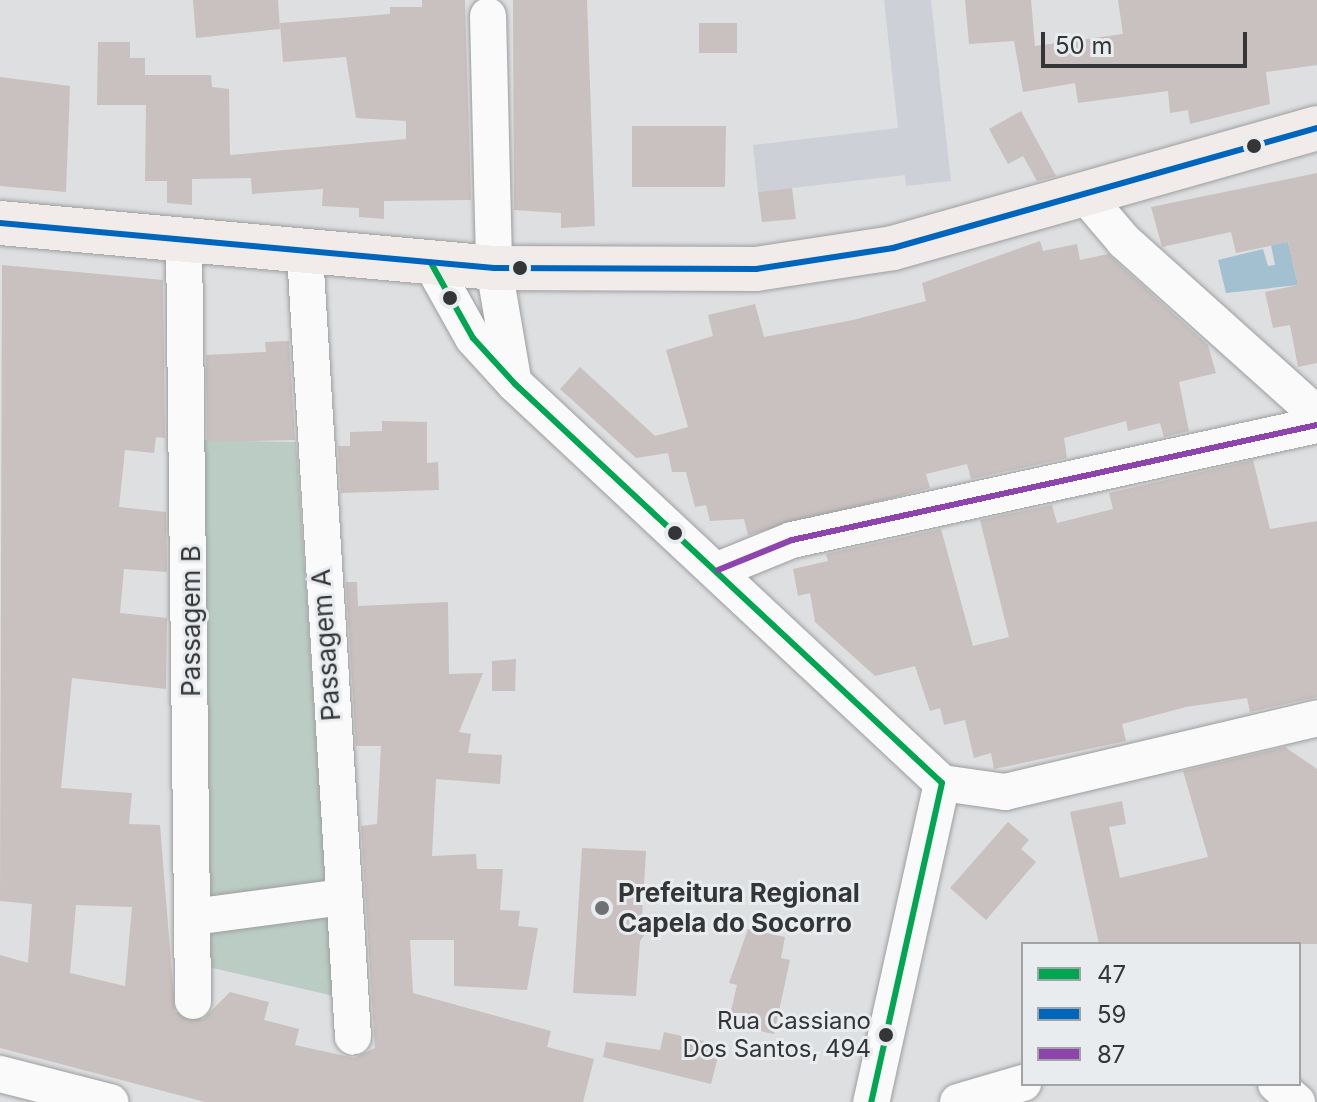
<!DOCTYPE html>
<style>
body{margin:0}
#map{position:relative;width:1317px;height:1102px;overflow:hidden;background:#dddfe1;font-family:Inter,sans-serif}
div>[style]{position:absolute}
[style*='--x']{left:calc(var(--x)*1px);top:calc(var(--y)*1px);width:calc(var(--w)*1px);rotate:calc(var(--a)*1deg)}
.built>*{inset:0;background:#cdd1d7}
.green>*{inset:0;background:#baccc3}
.water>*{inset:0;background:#a2c0cf}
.building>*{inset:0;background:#c8c1bf}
.roads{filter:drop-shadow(0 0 2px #9d9ea0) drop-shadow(0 0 2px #9d9ea0)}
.minor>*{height:36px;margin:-18px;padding:0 18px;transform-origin:18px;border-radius:18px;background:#fafafa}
.major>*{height:44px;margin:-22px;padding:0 22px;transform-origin:22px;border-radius:22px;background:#f1ecea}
.bus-1>*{height:6px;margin:-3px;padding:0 3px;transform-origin:3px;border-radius:3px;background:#00a651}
.bus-2>*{height:6px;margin:-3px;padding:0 3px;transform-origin:3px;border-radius:3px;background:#0065bd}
.bus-3>*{height:6px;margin:-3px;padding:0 3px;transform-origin:3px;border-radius:3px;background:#8e44ad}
.dots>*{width:22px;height:22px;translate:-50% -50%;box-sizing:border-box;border:4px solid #e9ecef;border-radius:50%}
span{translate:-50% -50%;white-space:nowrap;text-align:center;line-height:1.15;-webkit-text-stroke:6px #e9ecef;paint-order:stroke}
.bus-label{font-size:24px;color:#343537}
.right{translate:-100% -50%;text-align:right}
.street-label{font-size:26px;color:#343537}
.poi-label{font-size:26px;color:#343537;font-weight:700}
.left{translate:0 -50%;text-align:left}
.legend{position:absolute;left:1021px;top:942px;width:280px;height:144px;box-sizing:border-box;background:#e9ecef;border:2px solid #a1a3a5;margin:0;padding:10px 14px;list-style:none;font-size:24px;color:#343537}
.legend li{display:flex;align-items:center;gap:16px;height:40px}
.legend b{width:40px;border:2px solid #a1a3a5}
.scale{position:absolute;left:1041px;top:32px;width:206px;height:36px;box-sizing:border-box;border:4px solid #343537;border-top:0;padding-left:10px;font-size:24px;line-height:28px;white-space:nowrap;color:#343537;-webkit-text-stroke:6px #e9ecef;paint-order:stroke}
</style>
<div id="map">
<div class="built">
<i style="clip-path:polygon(884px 0,931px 0,951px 181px,906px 186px,905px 175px,758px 192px,753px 145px,898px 128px)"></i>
</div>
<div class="green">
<i style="clip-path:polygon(195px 440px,296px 442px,334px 996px,204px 966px)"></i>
</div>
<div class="water">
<i style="clip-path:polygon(1288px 242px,1298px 285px,1226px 293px,1218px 260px,1263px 249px,1268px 266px,1275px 265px,1271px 245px)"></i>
</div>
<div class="building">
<i style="clip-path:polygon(193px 0,278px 0,280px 29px,196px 38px)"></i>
<i style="clip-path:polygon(422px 0,465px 0,471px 200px,384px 201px,384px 219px,359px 217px,359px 208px,322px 206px,323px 189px,252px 194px,251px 178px,192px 179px,192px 205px,167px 203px,167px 181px,145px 181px,146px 105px,97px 105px,98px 42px,130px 42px,130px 58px,145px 58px,145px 75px,211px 75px,212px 87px,229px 89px,230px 155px,406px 139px,406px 121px,356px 118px,346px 57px,283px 62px,280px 23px,390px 14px,390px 7px,422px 7px)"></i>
<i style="clip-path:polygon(513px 0,587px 0,595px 226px,561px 228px,561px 213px,514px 210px)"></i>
<i style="clip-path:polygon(965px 0,1031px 0,1035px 46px,1123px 34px,1118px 0,1317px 0,1317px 65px,1266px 72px,1270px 104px,1190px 124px,1188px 110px,1170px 113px,1168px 91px,1078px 103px,1075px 83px,1023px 92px,1014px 41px,969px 44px)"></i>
<i style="clip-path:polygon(699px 23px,737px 23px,737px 53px,699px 53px)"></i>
<i style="clip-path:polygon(0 77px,70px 86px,66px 192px,0 186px)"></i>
<i style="clip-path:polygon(1021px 111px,1056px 176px,1037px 181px,1023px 156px,1008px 164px,989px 129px)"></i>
<i style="clip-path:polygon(632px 126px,726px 126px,725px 187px,632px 187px)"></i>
<i style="clip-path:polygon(1317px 173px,1317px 363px,1298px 367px,1290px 325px,1273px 328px,1265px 292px,1298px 285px,1288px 242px,1236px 253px,1231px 232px,1162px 247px,1151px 207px)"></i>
<i style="clip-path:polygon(792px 188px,796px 219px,762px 222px,758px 192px)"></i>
<i style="clip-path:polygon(1040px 241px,1043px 251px,1077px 244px,1080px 260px,1108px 254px,1208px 345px,1216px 373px,1179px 382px,1189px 431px,1164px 437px,1160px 423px,1128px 431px,1126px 421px,1064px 438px,1067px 458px,971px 479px,967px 464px,926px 474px,930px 488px,748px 535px,744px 519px,710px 521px,706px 505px,695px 507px,686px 472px,672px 472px,668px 453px,636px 458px,560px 389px,580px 367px,655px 436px,688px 427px,666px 350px,713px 336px,708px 315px,755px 304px,764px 337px,853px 320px,926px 301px,922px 283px)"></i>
<i style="clip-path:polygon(evenodd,2px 265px,163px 280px,165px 438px,156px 437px,154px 453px,125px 450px,119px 507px,166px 512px,167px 572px,124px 569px,120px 613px,167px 618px,166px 689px,72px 678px,61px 788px,132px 793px,129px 824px,160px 825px,175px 1012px,203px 1019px,230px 992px,269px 1002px,264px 1020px,299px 1029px,295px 1045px,354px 1058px,375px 1048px,361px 826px,377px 824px,381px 746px,356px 746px,346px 582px,357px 582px,358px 606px,448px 602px,449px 674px,483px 673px,459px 732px,471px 734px,468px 753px,502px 755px,500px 784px,436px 779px,432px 856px,476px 854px,477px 869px,503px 869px,500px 910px,520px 911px,518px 926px,538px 928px,527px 990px,454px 986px,454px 940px,410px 940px,413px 993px,551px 1031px,547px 1047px,594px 1059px,583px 1102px,205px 1102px,0 1048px,0 955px,28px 963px,32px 904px,0 901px,2px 265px,76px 905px,132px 907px,125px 986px,70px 973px,76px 905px)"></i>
<i style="clip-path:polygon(289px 341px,295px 440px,207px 442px,206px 355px,266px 352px,265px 342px)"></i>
<i style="clip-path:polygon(382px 421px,427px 422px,427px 463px,438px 462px,439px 490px,341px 493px,338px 446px,350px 446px,350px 432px,382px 431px)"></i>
<i style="clip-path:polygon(1253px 460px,1270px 529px,1317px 521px,1317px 697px,1250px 712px,1247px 698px,1186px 707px,1122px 724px,1126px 741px,994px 769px,991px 753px,974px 758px,965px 720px,944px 725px,940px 708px,930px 711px,915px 666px,875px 676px,815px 622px,810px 593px,798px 596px,793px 569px,828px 561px,826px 554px,941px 529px,973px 646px,1009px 637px,980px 520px,1052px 505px,1057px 523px,1113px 509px,1109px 493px)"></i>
<i style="clip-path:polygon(516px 659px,515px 691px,492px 691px,492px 661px)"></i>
<i style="clip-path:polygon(1285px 747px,1317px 769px,1317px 944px,1099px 944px,1070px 812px,1122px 801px,1126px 824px,1109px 827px,1120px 878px,1208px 857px,1183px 771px)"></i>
<i style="clip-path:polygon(1008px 822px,1029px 840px,1021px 849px,1036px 862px,986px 920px,950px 888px)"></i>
<i style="clip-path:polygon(582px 848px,646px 851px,642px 917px,648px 930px,640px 941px,636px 996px,573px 993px)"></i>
<i style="clip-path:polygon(748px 929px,785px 937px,781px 958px,790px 960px,774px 1034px,728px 1024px,737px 985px,729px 983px)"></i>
<i style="clip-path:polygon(664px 1032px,721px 1045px,711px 1084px,603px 1057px,606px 1042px,660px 1050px)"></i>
</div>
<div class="roads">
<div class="minor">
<i style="--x:488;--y:16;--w:252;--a:88.6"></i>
<i style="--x:494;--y:268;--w:113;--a:80.3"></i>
<i style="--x:1084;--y:194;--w:62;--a:49.6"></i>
<i style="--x:1124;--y:241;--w:259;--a:41.9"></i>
<i style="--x:184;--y:240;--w:761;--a:89.32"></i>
<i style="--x:305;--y:254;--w:784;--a:86.49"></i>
<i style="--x:431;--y:263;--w:86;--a:60.8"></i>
<i style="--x:473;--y:338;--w:62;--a:47.6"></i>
<i style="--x:515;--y:384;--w:584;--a:43.06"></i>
<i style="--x:942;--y:783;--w:327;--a:102.5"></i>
<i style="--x:718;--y:570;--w:80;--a:-22.1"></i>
<i style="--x:792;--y:540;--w:537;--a:-12.36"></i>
<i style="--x:942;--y:783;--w:64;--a:8.1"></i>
<i style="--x:1005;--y:792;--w:321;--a:-13.3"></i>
<i style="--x:193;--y:917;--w:151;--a:-7.6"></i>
<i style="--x:0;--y:1074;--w:114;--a:14.3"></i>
<i style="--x:1276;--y:1084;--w:28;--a:41"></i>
<i style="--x:958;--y:1102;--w:68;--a:-16.3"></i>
</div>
<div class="major">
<i style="--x:0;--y:223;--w:496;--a:5.2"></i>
<i style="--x:494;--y:268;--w:262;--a:0.2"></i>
<i style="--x:756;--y:269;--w:139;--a:-8.7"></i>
<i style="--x:893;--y:248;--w:441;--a:-15.8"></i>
</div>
</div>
<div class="bus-1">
<i style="--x:431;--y:263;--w:86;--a:60.8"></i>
<i style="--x:473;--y:338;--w:62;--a:47.6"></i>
<i style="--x:515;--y:384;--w:584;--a:43.06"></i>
<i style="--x:942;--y:783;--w:327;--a:102.5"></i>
</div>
<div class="bus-2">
<i style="--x:0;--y:223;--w:496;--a:5.2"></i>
<i style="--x:494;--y:268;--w:262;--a:0.2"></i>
<i style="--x:756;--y:269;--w:139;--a:-8.7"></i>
<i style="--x:893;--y:248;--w:441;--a:-15.8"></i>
</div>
<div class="bus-3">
<i style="--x:718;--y:570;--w:80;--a:-22.1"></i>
<i style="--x:792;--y:540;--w:537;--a:-12.36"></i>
</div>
<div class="dots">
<i style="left:1254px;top:146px;background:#343537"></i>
<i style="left:520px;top:268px;background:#343537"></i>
<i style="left:450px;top:298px;background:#343537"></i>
<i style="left:675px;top:533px;background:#343537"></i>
<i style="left:602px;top:908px;background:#6f7072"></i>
<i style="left:886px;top:1035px;background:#343537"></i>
</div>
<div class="bus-label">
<span class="right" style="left:871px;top:1035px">Rua Cassiano<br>Dos Santos, 494</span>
</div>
<div class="street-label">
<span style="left:191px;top:621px;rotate:-90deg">Passagem B</span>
<span style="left:326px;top:645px;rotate:-94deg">Passagem A</span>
</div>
<div class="poi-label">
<span class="left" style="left:618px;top:908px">Prefeitura Regional<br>Capela do Socorro</span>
</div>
<ul class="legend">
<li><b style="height:10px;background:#00a651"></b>47</li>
<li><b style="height:10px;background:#0065bd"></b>59</li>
<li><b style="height:10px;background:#8e44ad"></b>87</li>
</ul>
<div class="scale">50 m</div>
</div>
